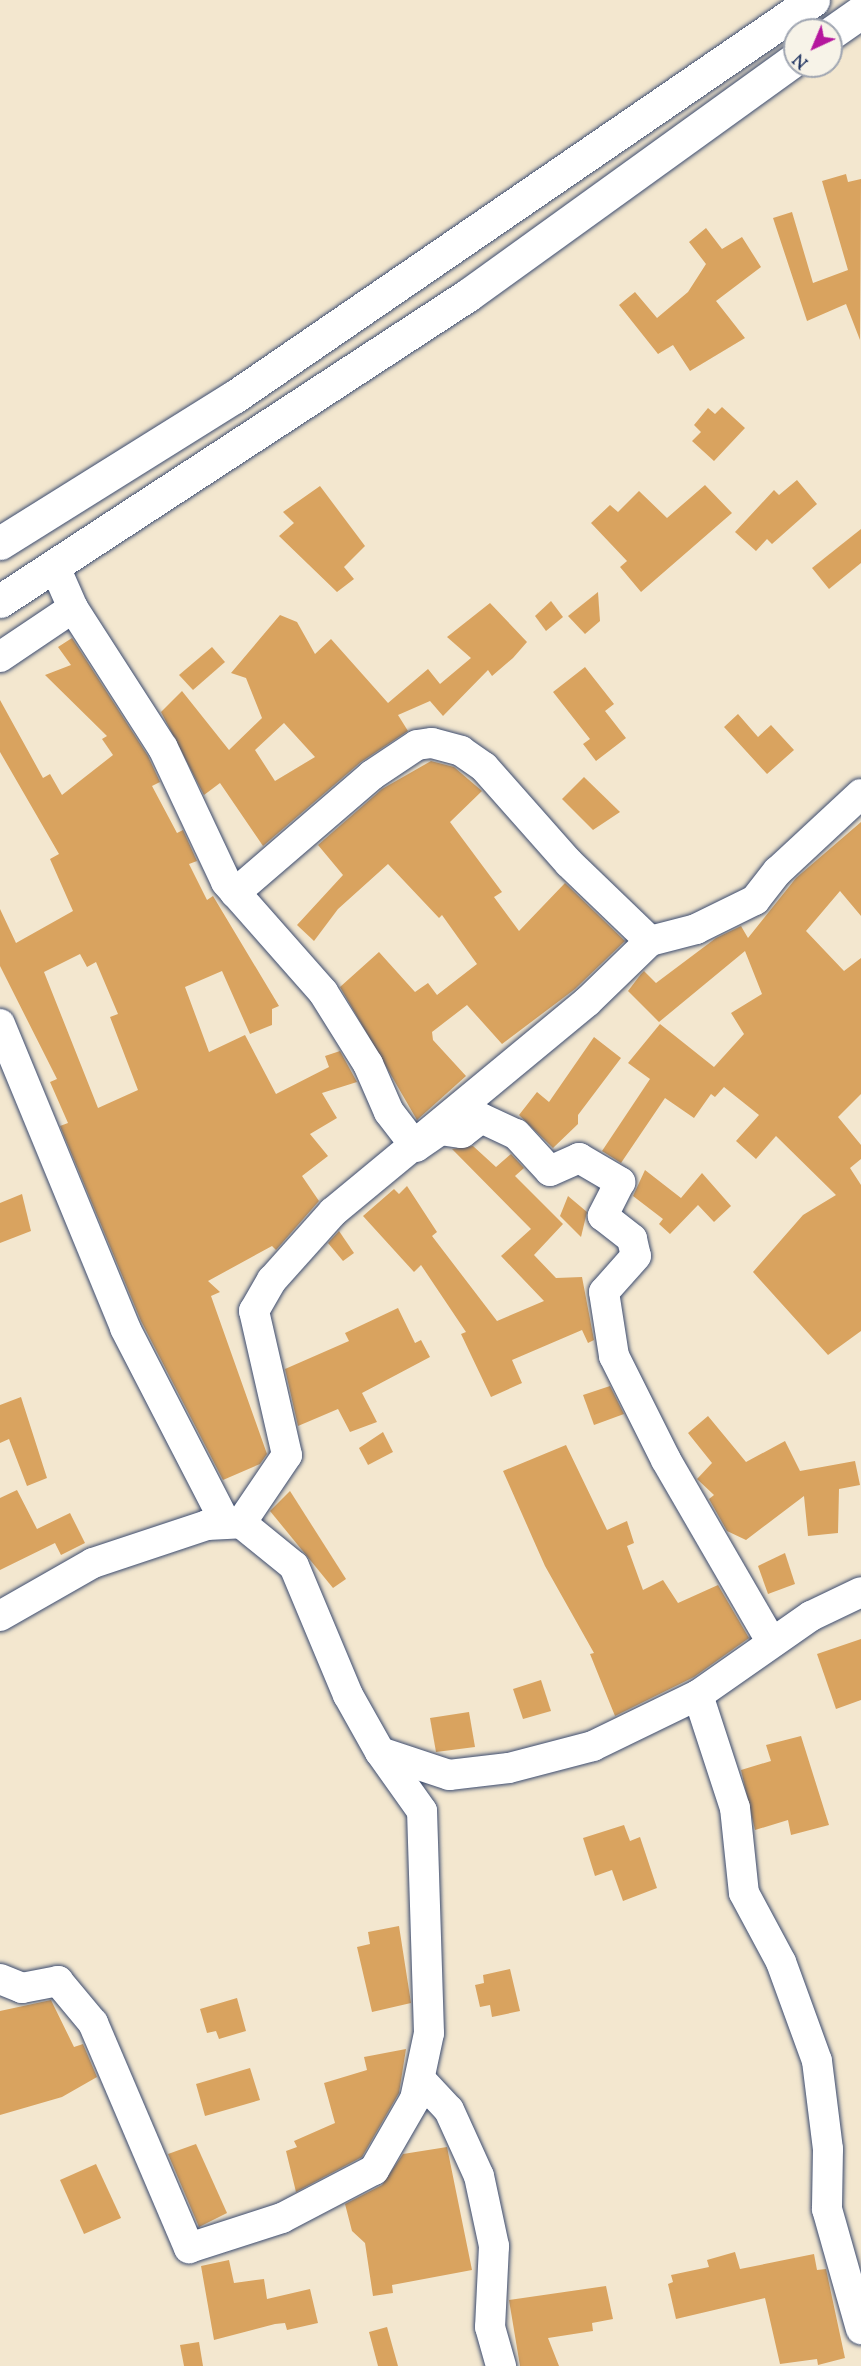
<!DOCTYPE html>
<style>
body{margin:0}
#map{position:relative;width:861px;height:2366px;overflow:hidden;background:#f3e7cf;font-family:"Sorts Mill Goudy",serif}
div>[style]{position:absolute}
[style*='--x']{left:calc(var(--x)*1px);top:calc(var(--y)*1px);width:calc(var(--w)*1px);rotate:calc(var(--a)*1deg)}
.building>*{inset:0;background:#d9a35f}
.roads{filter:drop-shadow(0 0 2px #3b4b6f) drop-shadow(0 0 2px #3b4b6f)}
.street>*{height:30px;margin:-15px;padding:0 15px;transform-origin:15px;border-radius:15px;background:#fff}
.highway>*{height:33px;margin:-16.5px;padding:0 16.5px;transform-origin:16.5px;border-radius:16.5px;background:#fff}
span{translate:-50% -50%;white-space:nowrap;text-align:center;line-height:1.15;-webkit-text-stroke:6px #f7f3e8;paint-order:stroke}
.north{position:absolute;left:783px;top:18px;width:60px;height:60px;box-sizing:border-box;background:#f7f3e8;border:2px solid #9fa5b1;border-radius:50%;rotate:224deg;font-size:16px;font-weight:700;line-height:24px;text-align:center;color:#1b2f5e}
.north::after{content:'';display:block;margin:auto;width:21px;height:27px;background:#b5179e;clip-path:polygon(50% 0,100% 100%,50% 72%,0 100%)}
</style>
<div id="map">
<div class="building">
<i style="clip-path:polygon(846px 174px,848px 182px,861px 179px,860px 340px,846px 304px,807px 321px,773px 218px,792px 212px,813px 283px,848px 270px,822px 181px)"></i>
<i style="clip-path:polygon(706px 228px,722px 249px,742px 237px,761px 267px,716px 301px,745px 338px,690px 371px,673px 345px,658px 354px,619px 305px,635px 292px,657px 318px,688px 292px,706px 264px,689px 242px)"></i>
<i style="clip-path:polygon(722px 407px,745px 428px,714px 461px,692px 441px,701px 432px,694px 425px,708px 408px,715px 414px)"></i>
<i style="clip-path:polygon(797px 480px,817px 504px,772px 544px,767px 539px,756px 551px,735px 532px,774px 490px,779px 495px)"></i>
<i style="clip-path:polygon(705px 485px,732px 513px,641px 592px,620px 567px,627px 561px,591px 523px,610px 505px,618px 512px,639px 491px,667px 518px)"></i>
<i style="clip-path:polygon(320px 486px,365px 546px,344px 567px,354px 579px,337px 592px,279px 536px,294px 523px,283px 512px)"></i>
<i style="clip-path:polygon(861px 529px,861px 563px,829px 589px,812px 568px)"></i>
<i style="clip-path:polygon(598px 592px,600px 621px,585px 634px,568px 616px)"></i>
<i style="clip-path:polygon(551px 601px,563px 617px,546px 631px,535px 616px)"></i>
<i style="clip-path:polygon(evenodd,490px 603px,527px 642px,513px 658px,492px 676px,488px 670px,443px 716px,430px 701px,398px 715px,408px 731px,361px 762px,263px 846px,220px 783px,204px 795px,161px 712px,182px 691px,229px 750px,262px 718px,246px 678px,231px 673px,280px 615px,297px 622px,315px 654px,331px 639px,388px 703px,428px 669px,440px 684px,471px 658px,447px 637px,490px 603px,284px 723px,315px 757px,275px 781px,255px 750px,284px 723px)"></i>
<i style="clip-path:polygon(evenodd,72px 638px,148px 756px,160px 782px,152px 786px,177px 833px,183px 830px,197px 861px,189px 864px,207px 900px,213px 896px,279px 1006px,272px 1009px,272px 1025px,250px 1034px,222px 971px,185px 987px,209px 1052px,245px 1035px,276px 1094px,329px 1067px,325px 1056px,340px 1051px,357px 1082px,322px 1093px,337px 1118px,310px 1134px,328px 1156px,302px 1176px,319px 1201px,276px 1250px,272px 1246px,208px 1281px,220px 1292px,211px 1296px,267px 1454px,260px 1464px,223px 1480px,141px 1321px,60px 1126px,68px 1123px,50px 1082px,57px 1079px,0 966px,0 909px,16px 943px,73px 911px,50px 859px,59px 854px,0 752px,0 700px,43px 778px,50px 774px,62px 795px,113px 755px,102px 739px,107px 736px,45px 675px,71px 665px,58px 647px,72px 638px,80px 954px,87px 967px,96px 962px,118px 1014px,110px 1017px,138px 1090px,98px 1108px,44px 972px,80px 954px)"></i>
<i style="clip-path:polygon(212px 647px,225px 662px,193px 690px,179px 675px)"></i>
<i style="clip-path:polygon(585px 667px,614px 704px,605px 711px,626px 738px,596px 761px,583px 744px,590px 739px,553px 692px)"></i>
<i style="clip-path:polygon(738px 714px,758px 737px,771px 725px,794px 750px,767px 774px,724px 727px)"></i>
<i style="clip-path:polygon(431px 761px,454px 767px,482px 791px,450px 822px,502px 892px,494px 897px,519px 931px,565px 883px,625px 941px,575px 989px,502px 1044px,467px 1005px,432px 1032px,433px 1040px,466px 1076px,417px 1120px,340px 987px,379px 952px,415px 992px,428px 983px,437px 995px,477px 964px,442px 915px,439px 918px,388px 864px,338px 909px,314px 941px,297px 925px,343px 875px,318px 845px,382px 789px)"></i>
<i style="clip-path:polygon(584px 777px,620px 812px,593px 830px,562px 799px)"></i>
<i style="clip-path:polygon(861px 822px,861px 916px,840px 891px,806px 931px,844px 971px,861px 958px,861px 1094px,838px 1117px,861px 1145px,861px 1159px,850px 1168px,861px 1185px,861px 1331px,828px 1355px,753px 1272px,803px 1215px,836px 1195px,776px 1136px,756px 1159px,736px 1141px,759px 1115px,724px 1087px,715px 1097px,711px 1094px,694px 1118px,665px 1098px,621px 1163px,602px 1151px,650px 1079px,628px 1063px,660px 1024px,714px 1067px,744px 1034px,731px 1013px,762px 994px,745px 951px,659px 1022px,628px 991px,641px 974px,644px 971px,656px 983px,716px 938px,741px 926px,748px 938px,796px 878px)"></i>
<i style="clip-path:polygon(594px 1037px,621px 1058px,578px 1115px,578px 1124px,553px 1148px,519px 1115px,537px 1092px,549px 1102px)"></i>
<i style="clip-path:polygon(473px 1146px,496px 1167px,511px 1154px,524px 1168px,515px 1176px,563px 1224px,534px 1255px,556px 1278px,582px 1277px,594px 1340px,588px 1343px,582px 1330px,512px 1360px,522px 1383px,491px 1397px,461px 1334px,466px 1332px,421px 1265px,414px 1272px,363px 1216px,394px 1189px,399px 1194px,407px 1186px,437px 1232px,432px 1236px,497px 1321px,544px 1301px,501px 1256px,531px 1229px,452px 1149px)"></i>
<i style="clip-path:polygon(645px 1170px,681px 1198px,702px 1173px,731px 1206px,714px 1222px,698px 1205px,670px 1234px,659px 1224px,663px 1219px,633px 1196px)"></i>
<i style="clip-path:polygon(22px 1194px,31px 1231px,0 1243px,0 1203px)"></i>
<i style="clip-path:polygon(568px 1196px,587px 1212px,581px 1237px,560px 1216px)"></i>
<i style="clip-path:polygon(339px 1231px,354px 1253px,343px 1261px,328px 1243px)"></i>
<i style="clip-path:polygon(398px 1308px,415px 1343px,421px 1340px,430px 1357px,362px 1393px,377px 1422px,350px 1432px,338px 1409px,298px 1426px,285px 1369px,349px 1341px,345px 1333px)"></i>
<i style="clip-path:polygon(610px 1386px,624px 1414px,594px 1425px,583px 1395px)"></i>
<i style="clip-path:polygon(21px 1397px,47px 1478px,27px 1486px,9px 1439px,0 1443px,0 1405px)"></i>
<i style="clip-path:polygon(708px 1416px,746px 1462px,785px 1441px,800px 1471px,855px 1461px,860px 1485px,839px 1489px,838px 1533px,808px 1536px,804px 1496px,746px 1540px,727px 1531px,709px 1499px,714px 1495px,697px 1479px,712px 1463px,688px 1433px)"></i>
<i style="clip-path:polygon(383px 1432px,393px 1452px,368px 1465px,359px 1448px)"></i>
<i style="clip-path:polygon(566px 1445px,607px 1530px,627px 1521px,634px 1543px,627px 1546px,643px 1590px,663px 1580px,678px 1603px,718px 1585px,749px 1638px,694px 1677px,615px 1716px,590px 1654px,594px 1653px,545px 1566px,503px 1471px)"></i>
<i style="clip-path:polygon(17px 1490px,37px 1529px,70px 1513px,85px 1543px,61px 1555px,55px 1543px,0 1570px,0 1498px)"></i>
<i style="clip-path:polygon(290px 1491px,346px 1579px,333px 1588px,270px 1511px)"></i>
<i style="clip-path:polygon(785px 1553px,795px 1584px,768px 1594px,758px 1566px)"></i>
<i style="clip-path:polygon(861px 1639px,861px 1700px,836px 1709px,817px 1654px)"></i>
<i style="clip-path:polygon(541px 1680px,551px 1711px,523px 1719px,513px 1689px)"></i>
<i style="clip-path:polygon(469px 1712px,475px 1747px,436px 1752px,430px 1718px)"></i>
<i style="clip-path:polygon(801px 1736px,829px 1825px,791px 1835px,788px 1820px,755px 1830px,741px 1770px,771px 1761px,766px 1745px)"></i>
<i style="clip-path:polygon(624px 1825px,630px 1841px,640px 1837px,657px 1888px,623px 1901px,612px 1870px,595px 1876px,583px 1838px)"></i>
<i style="clip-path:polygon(399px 1926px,411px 2003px,372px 2012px,357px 1947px,370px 1944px,368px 1932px)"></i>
<i style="clip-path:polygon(510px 1969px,520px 2011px,492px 2017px,490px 2005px,480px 2007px,475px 1985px,484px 1983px,483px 1975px)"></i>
<i style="clip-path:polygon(237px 1998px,246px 2031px,219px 2039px,216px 2031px,207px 2033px,200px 2009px)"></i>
<i style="clip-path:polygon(51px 2000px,74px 2047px,83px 2044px,97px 2077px,62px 2097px,0 2115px,0 2011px)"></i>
<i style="clip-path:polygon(406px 2049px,399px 2093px,362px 2157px,296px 2192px,286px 2151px,297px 2147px,294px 2141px,335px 2123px,324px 2083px,367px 2070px,364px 2057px)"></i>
<i style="clip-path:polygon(250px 2068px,260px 2100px,205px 2116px,196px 2084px)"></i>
<i style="clip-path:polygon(196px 2144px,227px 2213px,199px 2227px,168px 2154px)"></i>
<i style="clip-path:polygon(447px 2147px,472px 2270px,392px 2285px,393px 2293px,373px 2296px,365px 2243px,352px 2231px,345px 2204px,382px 2185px,403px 2154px)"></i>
<i style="clip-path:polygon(96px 2164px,121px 2218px,84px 2234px,60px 2180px)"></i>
<i style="clip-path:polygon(735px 2252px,740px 2269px,814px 2254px,817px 2270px,826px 2269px,845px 2358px,818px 2365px,817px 2359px,780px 2364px,765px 2298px,676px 2319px,668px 2284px,673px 2282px,671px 2275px,709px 2267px,707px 2260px)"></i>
<i style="clip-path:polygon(229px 2260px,234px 2283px,264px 2279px,267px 2299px,310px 2289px,318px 2323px,287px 2330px,285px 2323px,275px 2324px,214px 2340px,201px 2266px)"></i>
<i style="clip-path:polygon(606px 2286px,613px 2319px,592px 2323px,593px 2331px,548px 2338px,559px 2366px,520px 2366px,509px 2300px)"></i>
<i style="clip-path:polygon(387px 2327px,398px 2366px,378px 2366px,369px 2332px)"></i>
<i style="clip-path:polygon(199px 2342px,203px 2366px,184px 2366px,180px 2345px)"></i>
</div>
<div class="roads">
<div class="street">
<i style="--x:55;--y:567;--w:45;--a:66.3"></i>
<i style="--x:73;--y:608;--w:166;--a:57.3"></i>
<i style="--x:163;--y:748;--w:148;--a:64.8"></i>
<i style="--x:226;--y:882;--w:147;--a:48.6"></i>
<i style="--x:323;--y:992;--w:85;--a:58"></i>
<i style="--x:368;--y:1064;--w:52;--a:66.4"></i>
<i style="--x:389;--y:1112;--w:44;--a:52.4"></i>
<i style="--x:416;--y:1147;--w:29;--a:-35"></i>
<i style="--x:440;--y:1130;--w:22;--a:8"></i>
<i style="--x:462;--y:1133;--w:24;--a:-38"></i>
<i style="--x:481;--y:1118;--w:38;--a:25"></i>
<i style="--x:516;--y:1134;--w:50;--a:47.4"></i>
<i style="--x:550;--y:1171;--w:32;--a:-24"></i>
<i style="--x:579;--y:1158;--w:48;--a:30.3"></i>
<i style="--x:620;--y:1182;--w:38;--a:117"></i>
<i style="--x:603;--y:1216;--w:37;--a:38"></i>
<i style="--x:632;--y:1239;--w:17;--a:77"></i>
<i style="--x:636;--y:1256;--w:48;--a:131.6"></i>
<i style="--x:604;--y:1292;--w:65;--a:81.1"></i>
<i style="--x:614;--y:1356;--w:116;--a:63.4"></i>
<i style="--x:666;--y:1460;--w:211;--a:59.9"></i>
<i style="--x:0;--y:657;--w:88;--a:-33.9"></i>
<i style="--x:235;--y:893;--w:181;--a:-40.7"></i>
<i style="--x:372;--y:775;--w:54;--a:-33.7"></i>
<i style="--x:417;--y:745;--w:15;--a:-8"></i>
<i style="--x:432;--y:743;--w:30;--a:15"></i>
<i style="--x:461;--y:751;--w:28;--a:35"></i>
<i style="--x:484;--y:767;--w:128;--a:48.5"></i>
<i style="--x:569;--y:863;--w:112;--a:43.9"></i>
<i style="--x:0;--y:1024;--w:329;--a:67.6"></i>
<i style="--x:125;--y:1328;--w:220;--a:62.7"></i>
<i style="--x:241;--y:1523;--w:82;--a:-55.9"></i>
<i style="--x:287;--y:1455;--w:148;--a:-102.9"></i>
<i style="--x:254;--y:1311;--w:36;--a:-60"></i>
<i style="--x:272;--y:1280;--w:91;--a:-48.1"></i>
<i style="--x:333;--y:1212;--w:330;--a:-39.6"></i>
<i style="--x:587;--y:1002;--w:88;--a:-44.1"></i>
<i style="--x:650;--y:941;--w:48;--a:-14.6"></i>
<i style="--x:696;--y:929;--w:66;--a:-26.2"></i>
<i style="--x:755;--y:900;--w:37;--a:-52"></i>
<i style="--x:778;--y:871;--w:113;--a:-42.9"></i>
<i style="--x:0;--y:1616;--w:107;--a:-29.7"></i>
<i style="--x:93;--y:1563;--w:120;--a:-18.4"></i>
<i style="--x:207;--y:1525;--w:34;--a:-3"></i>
<i style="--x:241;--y:1523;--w:68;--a:39.1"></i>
<i style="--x:294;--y:1566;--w:140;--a:67.3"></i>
<i style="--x:348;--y:1695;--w:65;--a:60.7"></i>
<i style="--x:380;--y:1752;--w:73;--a:18.4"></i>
<i style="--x:449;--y:1775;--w:60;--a:-6.7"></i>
<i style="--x:509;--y:1768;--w:87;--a:-14.7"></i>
<i style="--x:593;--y:1746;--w:117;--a:-25.9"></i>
<i style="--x:698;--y:1695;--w:138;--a:-35"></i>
<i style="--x:811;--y:1616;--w:55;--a:-25.6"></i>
<i style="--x:698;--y:1695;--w:119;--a:71.9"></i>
<i style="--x:735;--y:1808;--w:85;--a:84"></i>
<i style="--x:744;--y:1893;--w:78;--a:61.8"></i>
<i style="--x:781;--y:1962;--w:105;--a:70"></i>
<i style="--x:817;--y:2061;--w:89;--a:82.9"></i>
<i style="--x:828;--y:2149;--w:60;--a:91"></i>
<i style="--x:827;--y:2209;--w:125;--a:74.2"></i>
<i style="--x:0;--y:1979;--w:24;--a:22"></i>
<i style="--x:22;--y:1988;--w:37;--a:-11"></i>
<i style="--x:58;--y:1981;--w:55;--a:50.2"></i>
<i style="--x:93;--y:2023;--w:245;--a:66.9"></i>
<i style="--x:189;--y:2248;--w:98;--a:-17.9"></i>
<i style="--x:282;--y:2218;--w:104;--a:-27.6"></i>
<i style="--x:374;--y:2170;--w:82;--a:-60"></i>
<i style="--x:415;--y:2099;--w:67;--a:-78"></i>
<i style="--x:429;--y:2033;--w:222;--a:-91.8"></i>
<i style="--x:422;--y:1811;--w:72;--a:-125.4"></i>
<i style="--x:420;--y:2079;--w:42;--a:46.9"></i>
<i style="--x:449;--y:2110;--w:72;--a:65.6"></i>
<i style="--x:479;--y:2176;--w:72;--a:77.9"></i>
<i style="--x:494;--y:2246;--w:81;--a:92.8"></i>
<i style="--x:490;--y:2327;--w:41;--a:74.2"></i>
</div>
<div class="highway">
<i style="--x:831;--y:33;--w:37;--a:-35"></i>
<i style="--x:0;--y:543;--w:276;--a:-32"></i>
<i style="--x:234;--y:397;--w:702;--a:-34.44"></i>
<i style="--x:0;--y:601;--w:559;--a:-33.18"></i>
<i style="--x:468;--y:295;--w:403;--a:-35.8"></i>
</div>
</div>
<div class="north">N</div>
</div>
